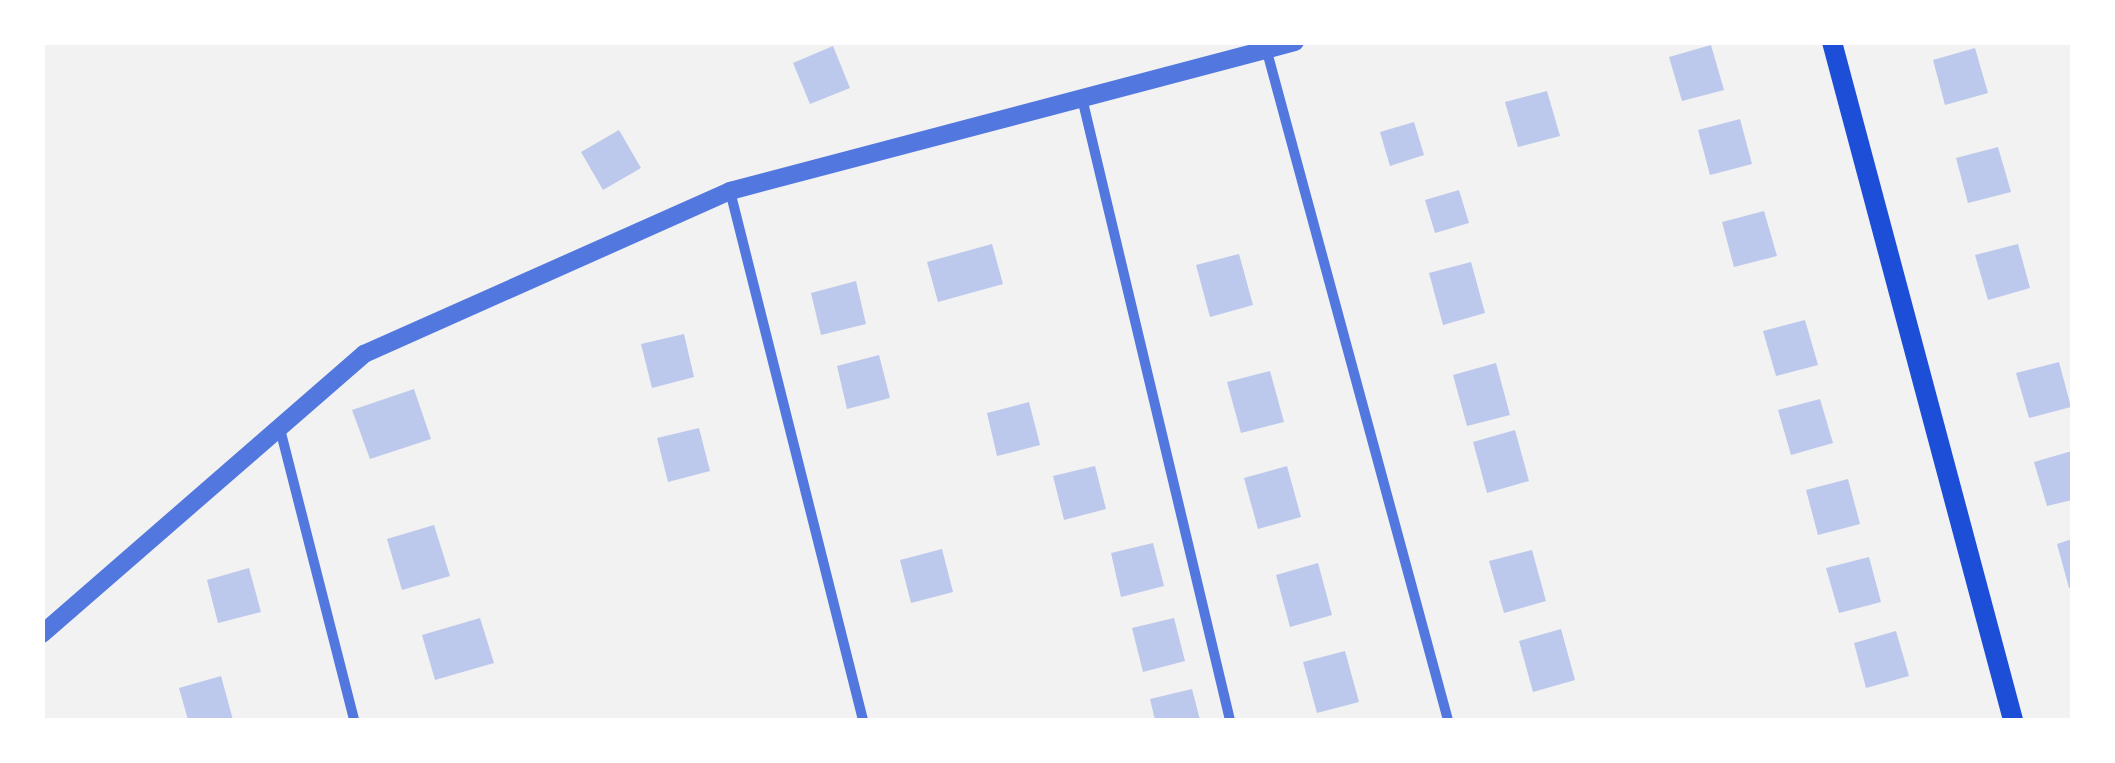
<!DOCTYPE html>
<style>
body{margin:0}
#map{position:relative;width:2115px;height:763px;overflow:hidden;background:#f2f2f2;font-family:Overpass,sans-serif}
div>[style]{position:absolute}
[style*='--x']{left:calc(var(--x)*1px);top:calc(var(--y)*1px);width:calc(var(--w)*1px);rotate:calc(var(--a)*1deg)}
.building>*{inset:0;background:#bdc9ec}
.minor>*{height:10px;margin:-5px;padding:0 5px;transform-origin:5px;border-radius:5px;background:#5277de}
.tertiary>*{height:18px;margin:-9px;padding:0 9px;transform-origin:9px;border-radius:9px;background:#5277de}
.secondary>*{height:20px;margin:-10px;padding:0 10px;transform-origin:10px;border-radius:10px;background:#1d4ed8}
span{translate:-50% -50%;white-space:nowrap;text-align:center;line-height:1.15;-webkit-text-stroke:10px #fff;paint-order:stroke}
.frame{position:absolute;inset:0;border:45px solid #fff;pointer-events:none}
</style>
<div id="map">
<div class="building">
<i style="clip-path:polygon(1711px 45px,1724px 90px,1682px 101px,1669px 57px)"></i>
<i style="clip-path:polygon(833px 46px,850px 88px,810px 104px,793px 63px)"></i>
<i style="clip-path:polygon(1975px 48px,1988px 93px,1945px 105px,1933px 60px)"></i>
<i style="clip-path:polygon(1547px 91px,1560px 136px,1518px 147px,1505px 102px)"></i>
<i style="clip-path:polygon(1740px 119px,1752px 164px,1710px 175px,1698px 130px)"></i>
<i style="clip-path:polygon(1414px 122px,1424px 155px,1390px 166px,1380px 132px)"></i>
<i style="clip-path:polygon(619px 130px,641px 168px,603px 190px,581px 152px)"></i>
<i style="clip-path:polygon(1998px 147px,2011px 192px,1968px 203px,1956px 158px)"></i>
<i style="clip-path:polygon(1459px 190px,1469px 223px,1435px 233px,1425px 200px)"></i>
<i style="clip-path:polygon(1764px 211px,1777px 256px,1734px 267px,1722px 222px)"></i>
<i style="clip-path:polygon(992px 244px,1003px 284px,938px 302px,927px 262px)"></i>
<i style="clip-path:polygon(2018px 244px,2030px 288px,1988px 300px,1975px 255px)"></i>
<i style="clip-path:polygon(1239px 254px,1253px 305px,1210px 317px,1196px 265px)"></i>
<i style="clip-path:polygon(1471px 262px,1485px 313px,1443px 325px,1429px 273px)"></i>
<i style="clip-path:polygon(856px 281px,866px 324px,821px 335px,811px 293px)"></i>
<i style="clip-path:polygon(1805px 320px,1818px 365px,1776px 376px,1763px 331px)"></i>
<i style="clip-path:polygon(684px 334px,694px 377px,652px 388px,641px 344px)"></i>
<i style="clip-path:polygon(879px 355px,890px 398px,847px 409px,837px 366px)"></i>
<i style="clip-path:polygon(2059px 362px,2071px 407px,2029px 418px,2016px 373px)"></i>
<i style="clip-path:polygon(1496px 363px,1510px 415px,1467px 426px,1453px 375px)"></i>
<i style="clip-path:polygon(1270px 371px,1284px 422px,1241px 433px,1227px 382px)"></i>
<i style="clip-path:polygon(414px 389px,431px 439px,370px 459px,352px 410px)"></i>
<i style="clip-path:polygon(1820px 399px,1833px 443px,1791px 455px,1778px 410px)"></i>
<i style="clip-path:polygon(1029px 402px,1040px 445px,997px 456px,987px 413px)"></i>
<i style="clip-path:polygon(699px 428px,710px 471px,668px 482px,657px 438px)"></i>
<i style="clip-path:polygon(1515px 430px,1529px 481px,1487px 493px,1473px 442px)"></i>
<i style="clip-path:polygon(2072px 451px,2072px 500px,2047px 506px,2034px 462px)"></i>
<i style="clip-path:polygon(1095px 466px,1106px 509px,1064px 520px,1053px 476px)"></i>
<i style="clip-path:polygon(1287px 466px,1301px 517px,1258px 529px,1244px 478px)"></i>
<i style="clip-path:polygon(1848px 479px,1860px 524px,1818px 535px,1806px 490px)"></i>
<i style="clip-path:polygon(434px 525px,450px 576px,402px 590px,387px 539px)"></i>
<i style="clip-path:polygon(2072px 539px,2072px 588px,2069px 588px,2057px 544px)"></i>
<i style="clip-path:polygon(1153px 543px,1164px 586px,1121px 597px,1111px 553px)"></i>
<i style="clip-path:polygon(942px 549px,953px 592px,911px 603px,900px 560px)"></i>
<i style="clip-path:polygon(1532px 550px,1546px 601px,1504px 613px,1489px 561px)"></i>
<i style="clip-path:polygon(1869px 557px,1881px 602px,1839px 613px,1826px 568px)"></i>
<i style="clip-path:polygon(1318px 563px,1332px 615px,1290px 627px,1276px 575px)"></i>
<i style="clip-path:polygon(249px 568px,261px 612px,218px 623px,207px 580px)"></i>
<i style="clip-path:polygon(480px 618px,494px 663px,435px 680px,422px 635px)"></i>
<i style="clip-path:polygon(1174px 618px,1185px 661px,1143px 672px,1132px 628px)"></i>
<i style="clip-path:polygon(1561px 629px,1575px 680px,1533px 692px,1519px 641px)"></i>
<i style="clip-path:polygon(1896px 631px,1909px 676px,1866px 688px,1854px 643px)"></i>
<i style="clip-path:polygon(1345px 651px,1359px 702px,1317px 713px,1303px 662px)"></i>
<i style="clip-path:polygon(221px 676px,233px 720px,188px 720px,179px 688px)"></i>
<i style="clip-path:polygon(1192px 689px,1200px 720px,1155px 720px,1150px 699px)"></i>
</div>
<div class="minor">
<i style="--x:1266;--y:48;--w:696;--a:74.85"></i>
<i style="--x:1082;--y:98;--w:639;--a:76.62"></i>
<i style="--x:730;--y:191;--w:545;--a:75.89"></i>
<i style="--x:280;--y:429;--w:300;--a:75.7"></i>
</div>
<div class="tertiary">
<i style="--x:42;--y:634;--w:427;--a:-41"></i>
<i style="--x:364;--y:354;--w:401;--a:-24"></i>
<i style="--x:730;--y:191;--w:584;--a:-14.77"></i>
</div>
<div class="secondary">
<i style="--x:1832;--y:42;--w:702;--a:75.05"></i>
</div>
<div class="frame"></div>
</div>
